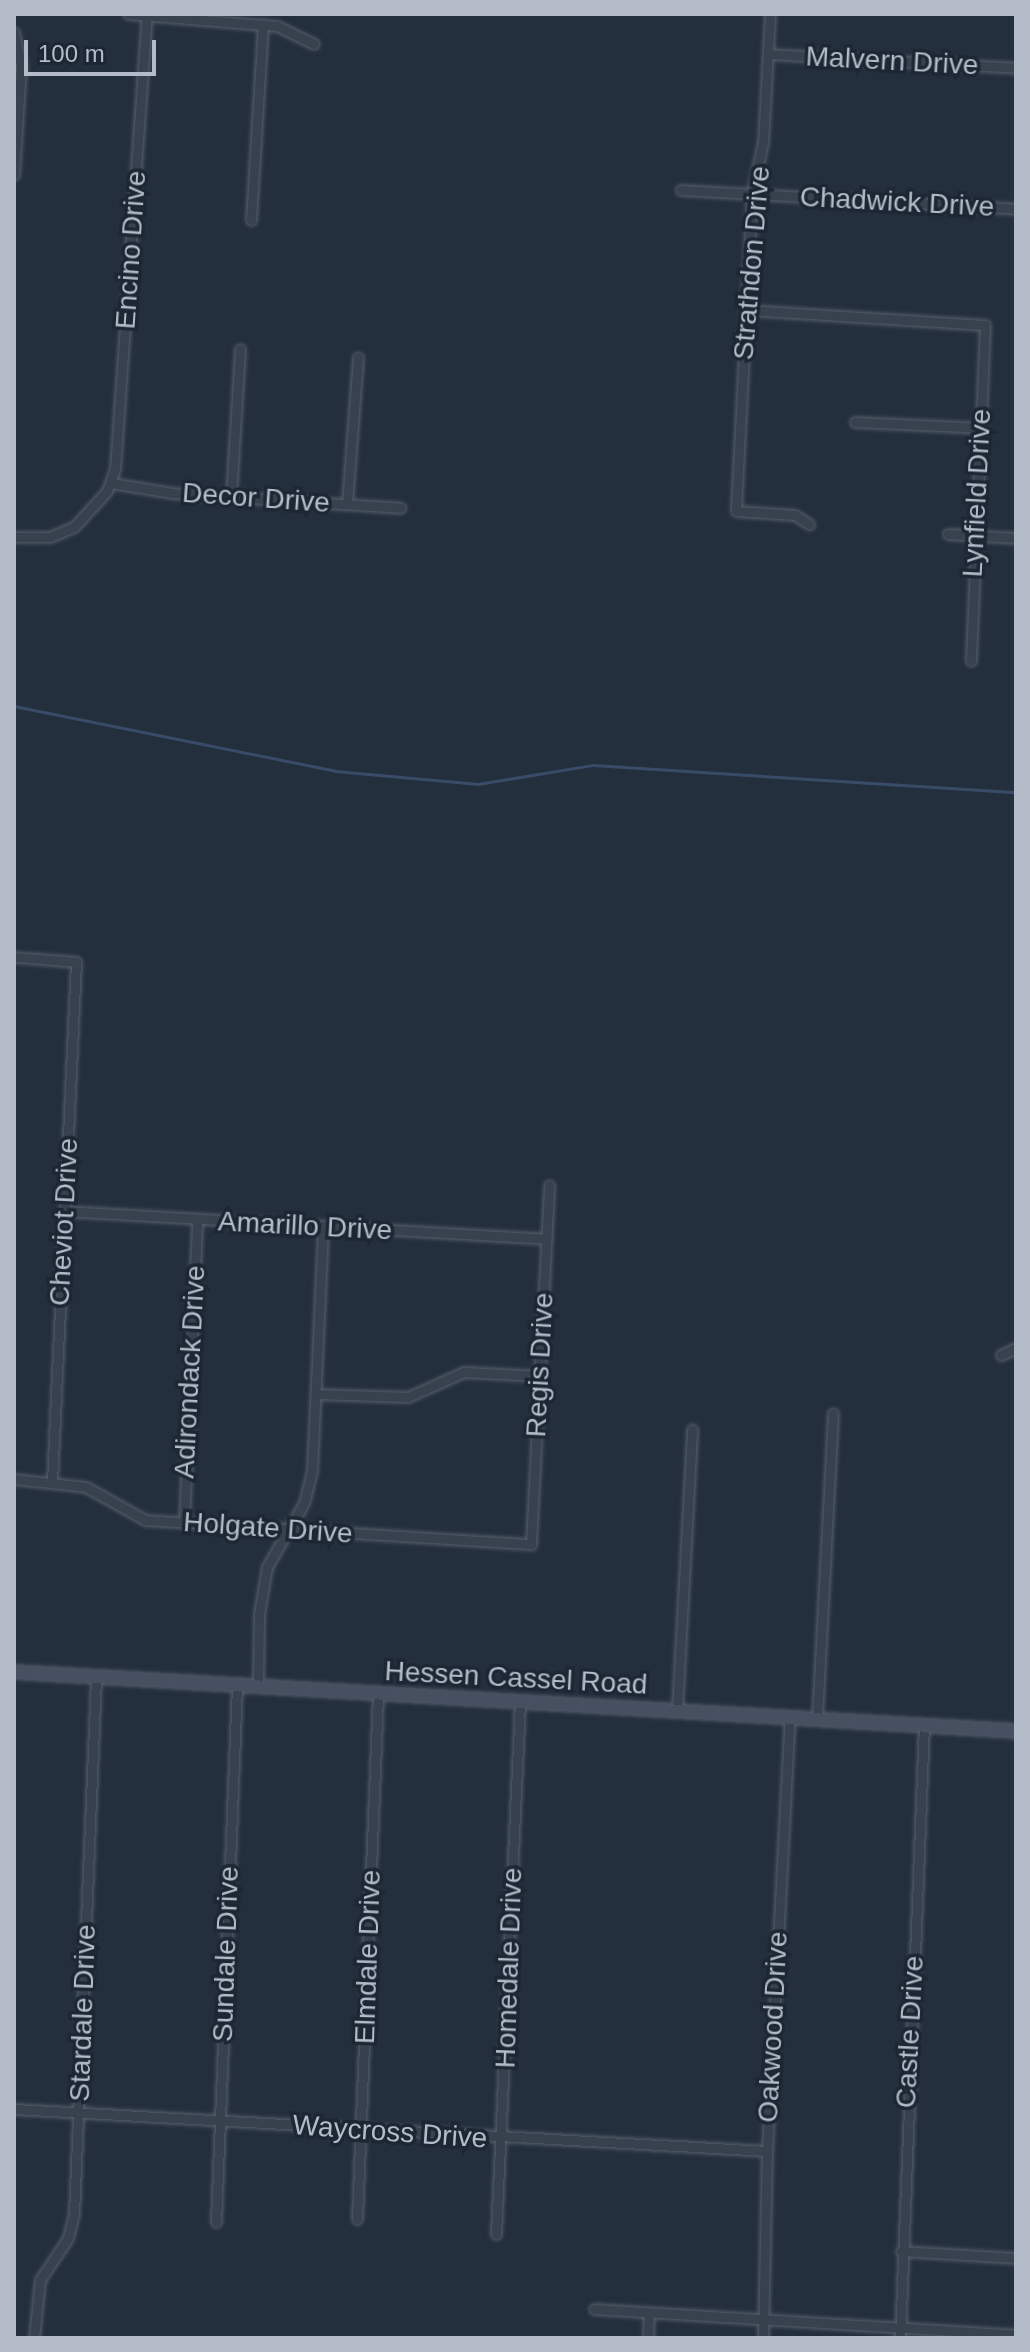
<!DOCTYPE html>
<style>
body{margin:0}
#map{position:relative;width:1030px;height:2352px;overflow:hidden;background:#242f3e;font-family:Arial,sans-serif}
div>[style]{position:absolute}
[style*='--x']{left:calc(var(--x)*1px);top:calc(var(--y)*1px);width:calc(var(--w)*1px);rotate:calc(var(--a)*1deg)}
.stream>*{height:3px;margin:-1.5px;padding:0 1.5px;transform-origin:1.5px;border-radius:1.5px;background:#394c67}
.roads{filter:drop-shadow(0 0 2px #565f6c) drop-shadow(0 0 2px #565f6c)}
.street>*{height:9px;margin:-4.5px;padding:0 4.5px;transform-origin:4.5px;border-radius:4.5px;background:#38414e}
.secondary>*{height:12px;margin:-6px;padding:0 6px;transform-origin:6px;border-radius:6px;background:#465061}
span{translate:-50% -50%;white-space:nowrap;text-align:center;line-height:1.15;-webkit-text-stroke:7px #1d2633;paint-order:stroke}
.street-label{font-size:28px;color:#b4bcc9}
.frame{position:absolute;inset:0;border:16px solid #b4bcc9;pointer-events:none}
.scale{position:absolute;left:24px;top:40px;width:132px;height:36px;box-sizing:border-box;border:4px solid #b4bcc9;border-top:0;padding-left:10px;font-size:24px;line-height:28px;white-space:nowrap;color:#b4bcc9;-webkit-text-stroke:6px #1d2633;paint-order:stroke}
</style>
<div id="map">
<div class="stream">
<i style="--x:14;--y:706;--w:328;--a:11.4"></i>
<i style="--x:335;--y:771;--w:144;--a:5.2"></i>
<i style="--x:478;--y:784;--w:117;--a:-9.4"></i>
<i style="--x:593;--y:765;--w:424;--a:3.7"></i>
</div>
<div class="roads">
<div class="street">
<i style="--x:128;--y:14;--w:149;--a:4.6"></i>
<i style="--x:277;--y:26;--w:41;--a:25.9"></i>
<i style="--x:770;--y:14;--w:128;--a:93.1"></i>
<i style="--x:763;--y:142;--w:53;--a:101.9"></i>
<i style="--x:752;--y:194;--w:317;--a:92.9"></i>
<i style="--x:736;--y:511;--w:59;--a:3.9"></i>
<i style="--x:795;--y:515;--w:17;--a:33"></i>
<i style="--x:14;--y:32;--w:35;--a:78"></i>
<i style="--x:21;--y:66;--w:109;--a:93.7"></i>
<i style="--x:768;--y:54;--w:248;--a:3.2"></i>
<i style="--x:681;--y:190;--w:336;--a:3.2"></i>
<i style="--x:251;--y:220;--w:196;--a:-86.5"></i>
<i style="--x:747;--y:310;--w:238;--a:3.6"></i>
<i style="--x:985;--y:325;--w:336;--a:92.4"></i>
<i style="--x:855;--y:422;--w:125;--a:2.7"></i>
<i style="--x:111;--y:483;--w:62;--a:9.3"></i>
<i style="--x:172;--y:493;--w:229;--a:3.7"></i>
<i style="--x:231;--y:497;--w:148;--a:-86.5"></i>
<i style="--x:347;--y:504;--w:147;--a:-85.7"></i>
<i style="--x:948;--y:534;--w:68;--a:3.4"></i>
<i style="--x:14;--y:537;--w:36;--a:0"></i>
<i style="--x:50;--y:537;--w:26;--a:-23"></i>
<i style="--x:74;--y:527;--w:49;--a:-47.5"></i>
<i style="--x:107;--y:491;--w:23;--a:-70"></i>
<i style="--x:115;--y:469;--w:454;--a:-86"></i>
<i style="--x:14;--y:957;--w:62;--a:4.6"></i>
<i style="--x:76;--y:962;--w:521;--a:92.64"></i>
<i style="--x:64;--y:1211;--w:483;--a:3.3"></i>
<i style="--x:1001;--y:1355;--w:17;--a:-25"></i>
<i style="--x:316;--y:1394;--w:92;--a:1.9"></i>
<i style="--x:408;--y:1397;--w:61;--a:-24.1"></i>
<i style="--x:464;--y:1372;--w:76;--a:3"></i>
<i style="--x:14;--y:1479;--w:72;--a:6.3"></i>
<i style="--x:86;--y:1487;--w:68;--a:29.2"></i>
<i style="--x:145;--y:1520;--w:387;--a:3.6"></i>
<i style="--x:531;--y:1544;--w:359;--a:-87.1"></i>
<i style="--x:184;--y:1523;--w:303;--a:-87.5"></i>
<i style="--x:258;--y:1687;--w:73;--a:-89.2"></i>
<i style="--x:259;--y:1614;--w:48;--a:-80.3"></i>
<i style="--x:267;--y:1567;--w:74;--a:-60"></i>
<i style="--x:304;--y:1503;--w:33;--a:-76"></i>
<i style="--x:312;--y:1471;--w:244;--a:-87.4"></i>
<i style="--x:677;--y:1710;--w:281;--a:-86.9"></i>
<i style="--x:817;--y:1719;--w:306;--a:-87"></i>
<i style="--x:14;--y:2109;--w:754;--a:3.19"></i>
<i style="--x:357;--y:2219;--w:525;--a:-87.71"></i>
<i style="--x:216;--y:2222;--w:537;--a:-87.76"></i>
<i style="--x:496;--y:2234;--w:533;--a:-87.42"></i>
<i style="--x:901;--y:2251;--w:115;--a:3.5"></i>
<i style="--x:594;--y:2309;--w:423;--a:3.5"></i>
<i style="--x:34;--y:2338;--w:58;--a:-84.1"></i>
<i style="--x:40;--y:2280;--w:50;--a:-56.3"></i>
<i style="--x:68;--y:2238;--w:25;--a:-76"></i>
<i style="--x:74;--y:2214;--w:537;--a:-87.65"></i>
<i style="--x:648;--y:2338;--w:25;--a:-88"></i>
<i style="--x:763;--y:2338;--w:187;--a:-88.8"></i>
<i style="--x:767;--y:2151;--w:435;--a:-87"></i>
<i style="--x:900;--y:2338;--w:613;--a:-87.76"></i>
</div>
<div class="secondary">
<i style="--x:14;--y:1672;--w:1004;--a:3.37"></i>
</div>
</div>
<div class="street-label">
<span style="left:892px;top:61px;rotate:3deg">Malvern Drive</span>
<span style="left:897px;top:202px;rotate:3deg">Chadwick Drive</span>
<span style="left:131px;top:250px;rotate:-86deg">Encino Drive</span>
<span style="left:752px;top:263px;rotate:-85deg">Strathdon Drive</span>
<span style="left:977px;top:493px;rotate:-87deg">Lynfield Drive</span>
<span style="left:256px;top:498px;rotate:4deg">Decor Drive</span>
<span style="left:64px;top:1222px;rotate:-87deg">Cheviot Drive</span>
<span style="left:305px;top:1226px;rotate:3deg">Amarillo Drive</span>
<span style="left:540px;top:1365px;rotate:-87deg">Regis Drive</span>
<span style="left:190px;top:1372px;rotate:-87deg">Adirondack Drive</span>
<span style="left:268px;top:1528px;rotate:4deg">Holgate Drive</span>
<span style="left:516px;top:1678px;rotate:3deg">Hessen Cassel Road</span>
<span style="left:226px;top:1954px;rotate:-88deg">Sundale Drive</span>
<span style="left:368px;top:1957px;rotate:-88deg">Elmdale Drive</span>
<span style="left:509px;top:1968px;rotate:-88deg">Homedale Drive</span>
<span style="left:83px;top:2013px;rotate:-88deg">Stardale Drive</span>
<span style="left:773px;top:2027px;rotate:-87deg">Oakwood Drive</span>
<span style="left:910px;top:2032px;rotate:-87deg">Castle Drive</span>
<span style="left:390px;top:2132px;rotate:4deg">Waycross Drive</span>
</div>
<div class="frame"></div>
<div class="scale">100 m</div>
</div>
